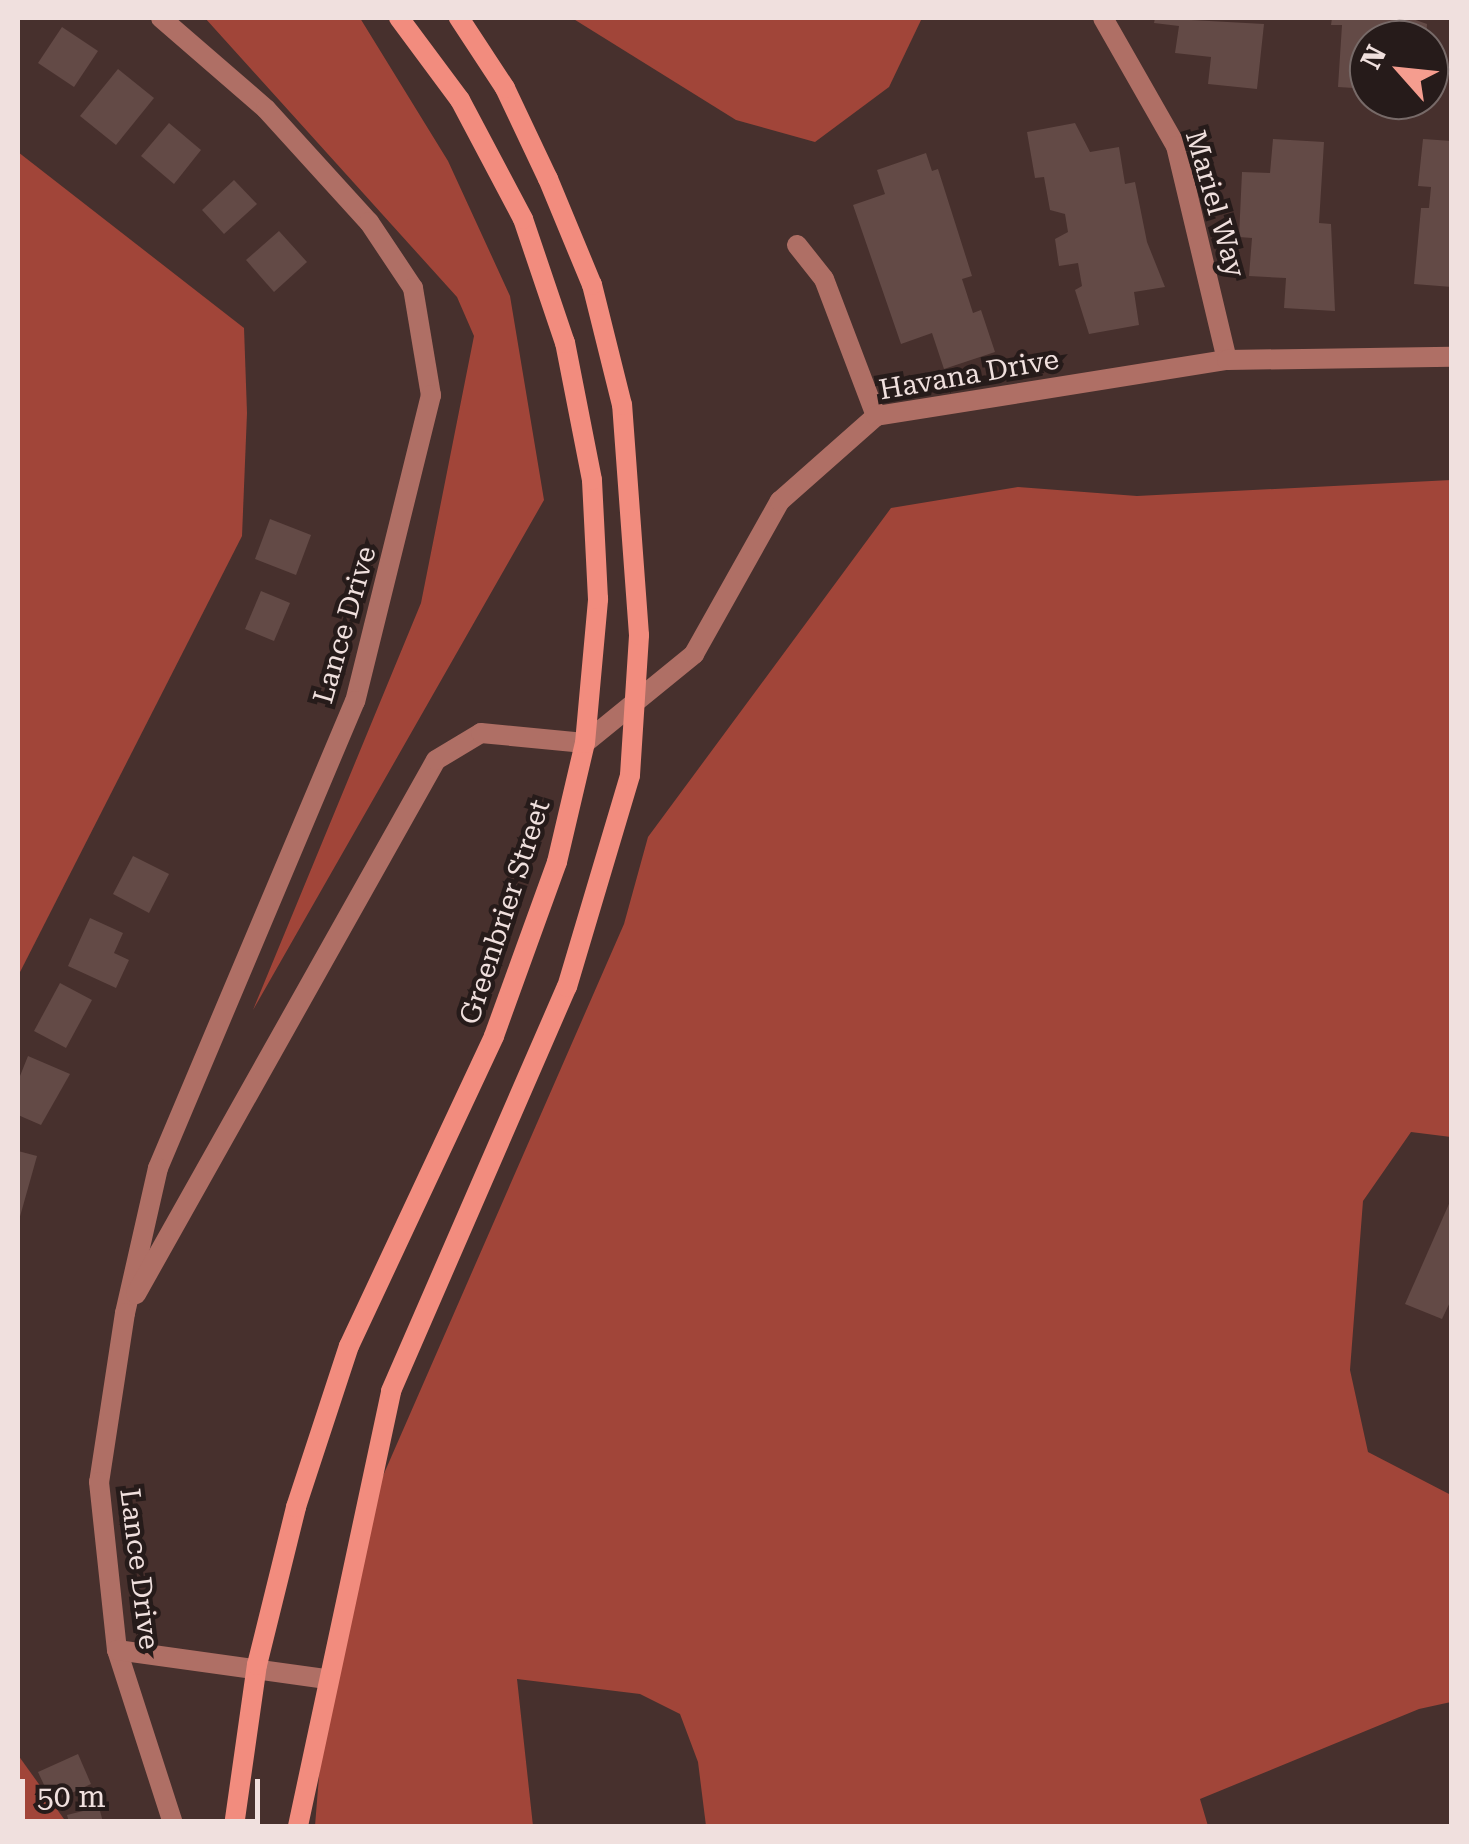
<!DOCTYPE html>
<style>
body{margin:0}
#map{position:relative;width:1469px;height:1844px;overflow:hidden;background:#47302d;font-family:"Roboto Serif",serif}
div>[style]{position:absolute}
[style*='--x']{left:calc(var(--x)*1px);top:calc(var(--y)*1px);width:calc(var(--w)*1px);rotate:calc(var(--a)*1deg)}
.forest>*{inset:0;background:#a14539}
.building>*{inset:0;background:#634a46}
.street>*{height:20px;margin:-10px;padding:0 10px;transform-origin:10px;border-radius:10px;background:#af6f65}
.secondary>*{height:20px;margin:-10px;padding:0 10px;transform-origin:10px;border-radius:10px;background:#f28c7e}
span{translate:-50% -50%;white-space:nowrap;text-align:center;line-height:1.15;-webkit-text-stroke:9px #261b1a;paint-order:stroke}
.street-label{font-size:28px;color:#f0e0de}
.frame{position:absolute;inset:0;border:20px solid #f0e0de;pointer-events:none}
.north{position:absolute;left:1349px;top:20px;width:100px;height:100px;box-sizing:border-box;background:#261b1a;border:2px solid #776a68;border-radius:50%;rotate:297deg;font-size:28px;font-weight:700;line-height:40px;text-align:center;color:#f0e0de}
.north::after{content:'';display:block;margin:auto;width:35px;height:45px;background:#f59d8f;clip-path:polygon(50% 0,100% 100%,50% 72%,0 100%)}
.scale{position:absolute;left:20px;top:1779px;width:240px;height:45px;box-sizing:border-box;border:5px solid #f0e0de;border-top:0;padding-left:12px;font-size:30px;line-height:35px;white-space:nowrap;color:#f0e0de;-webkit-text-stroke:8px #261b1a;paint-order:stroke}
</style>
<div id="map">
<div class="forest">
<i style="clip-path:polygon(205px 18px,360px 18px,448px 161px,510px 296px,544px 500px,253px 1010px,421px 603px,474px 336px,457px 297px)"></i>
<i style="clip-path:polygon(572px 18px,922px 18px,889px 87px,815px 142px,736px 120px)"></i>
<i style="clip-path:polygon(18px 152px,244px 328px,247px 413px,242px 536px,18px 976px)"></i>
<i style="clip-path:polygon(1451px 480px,1451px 1137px,1411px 1132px,1363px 1201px,1350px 1370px,1368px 1452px,1451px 1495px,1451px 1702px,1419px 1709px,1200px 1799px,1208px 1826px,706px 1826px,698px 1762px,680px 1714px,640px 1694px,517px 1679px,533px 1826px,315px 1826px,320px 1764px,379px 1485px,624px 924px,648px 837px,891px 508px,1018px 487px,1137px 496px)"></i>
<i style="clip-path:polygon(18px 1755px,69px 1826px,18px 1826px)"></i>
</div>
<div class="building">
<i style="clip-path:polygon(1155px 18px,1264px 24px,1257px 89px,1208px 84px,1211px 57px,1175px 53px,1179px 26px,1154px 23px)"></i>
<i style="clip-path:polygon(1332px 18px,1410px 18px,1427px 24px,1426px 40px,1369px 40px,1369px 89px,1338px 87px,1342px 25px,1331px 25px)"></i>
<i style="clip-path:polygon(62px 27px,98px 51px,74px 87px,38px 63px)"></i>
<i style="clip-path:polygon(118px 69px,154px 98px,116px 145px,80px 116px)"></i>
<i style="clip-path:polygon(169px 123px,201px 150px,174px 184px,141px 156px)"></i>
<i style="clip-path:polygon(1075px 123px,1090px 152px,1119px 147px,1125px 184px,1135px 182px,1147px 242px,1165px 287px,1134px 292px,1139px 325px,1089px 334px,1075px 290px,1082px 286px,1078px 263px,1059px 266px,1055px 239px,1068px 232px,1065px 214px,1050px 210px,1044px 177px,1035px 178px,1027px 132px)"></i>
<i style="clip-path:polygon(1273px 139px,1324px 142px,1319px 223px,1331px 224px,1335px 311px,1284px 308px,1286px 278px,1249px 276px,1252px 238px,1239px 237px,1242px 172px,1270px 173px)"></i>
<i style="clip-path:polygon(1423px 139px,1452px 141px,1452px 287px,1414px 284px,1421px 208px,1429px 208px,1431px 187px,1418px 186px)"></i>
<i style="clip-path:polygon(926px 153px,932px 171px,938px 169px,972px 276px,962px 279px,973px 313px,981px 310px,995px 352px,944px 369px,932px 333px,901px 344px,853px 205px,885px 194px,877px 170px)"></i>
<i style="clip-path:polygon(234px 180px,257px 204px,224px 234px,202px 210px)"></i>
<i style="clip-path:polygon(279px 231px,307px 262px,274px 292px,246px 260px)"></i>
<i style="clip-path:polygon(270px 519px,311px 535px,296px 575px,255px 559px)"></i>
<i style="clip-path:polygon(261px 591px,290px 603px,274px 641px,245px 629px)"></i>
<i style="clip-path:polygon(133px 856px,169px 874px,149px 913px,113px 894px)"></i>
<i style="clip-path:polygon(90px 918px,123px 933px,114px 953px,129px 960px,116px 988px,68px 966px)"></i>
<i style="clip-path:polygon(60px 983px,92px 1000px,66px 1048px,34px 1031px)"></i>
<i style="clip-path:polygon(28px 1056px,70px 1074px,41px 1125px,18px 1115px,18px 1081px)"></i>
<i style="clip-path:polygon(18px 1151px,37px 1156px,19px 1220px,18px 1220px)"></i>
<i style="clip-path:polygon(1452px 1197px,1452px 1298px,1442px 1319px,1405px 1304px)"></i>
<i style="clip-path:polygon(78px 1754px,91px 1784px,52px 1802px,38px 1772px)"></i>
<i style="clip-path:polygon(99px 1807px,104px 1826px,70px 1826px,67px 1815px)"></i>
</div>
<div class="street">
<i style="--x:161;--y:18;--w:139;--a:40.9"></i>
<i style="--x:266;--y:109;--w:153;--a:47.7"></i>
<i style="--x:369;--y:222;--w:79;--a:56.3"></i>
<i style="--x:413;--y:288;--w:109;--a:80.5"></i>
<i style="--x:431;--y:395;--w:315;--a:103.9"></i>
<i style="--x:355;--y:701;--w:507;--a:112.87"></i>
<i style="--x:158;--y:1168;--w:149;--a:102.8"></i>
<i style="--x:125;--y:1313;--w:171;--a:98.7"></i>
<i style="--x:99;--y:1482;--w:169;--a:83.9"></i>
<i style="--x:117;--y:1650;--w:185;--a:72.1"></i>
<i style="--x:1103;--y:18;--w:147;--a:60.3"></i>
<i style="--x:1176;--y:146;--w:220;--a:76.6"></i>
<i style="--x:797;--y:245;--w:43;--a:51.5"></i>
<i style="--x:824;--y:279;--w:147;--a:69.2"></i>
<i style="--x:136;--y:1294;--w:612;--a:-60.67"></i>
<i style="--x:436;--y:760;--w:52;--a:-31"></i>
<i style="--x:481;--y:733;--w:104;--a:5.5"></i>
<i style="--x:585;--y:743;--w:141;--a:-39.2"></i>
<i style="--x:694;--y:654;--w:176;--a:-60.7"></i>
<i style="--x:780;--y:501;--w:128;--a:-41.5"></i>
<i style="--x:876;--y:416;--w:355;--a:-9.1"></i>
<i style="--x:1227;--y:360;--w:225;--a:-0.8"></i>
<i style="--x:117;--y:1650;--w:210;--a:7.9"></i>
</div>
<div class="secondary">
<i style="--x:234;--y:1826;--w:163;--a:-81.9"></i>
<i style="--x:257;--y:1665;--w:163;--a:-76.1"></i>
<i style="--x:296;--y:1507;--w:169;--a:-71.8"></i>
<i style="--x:349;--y:1346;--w:342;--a:-64.9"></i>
<i style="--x:494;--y:1036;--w:185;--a:-70.1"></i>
<i style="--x:557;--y:862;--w:122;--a:-76.8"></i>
<i style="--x:585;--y:743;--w:145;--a:-84.8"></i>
<i style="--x:598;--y:599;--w:119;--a:-92.9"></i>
<i style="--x:592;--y:480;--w:140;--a:-101.1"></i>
<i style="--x:565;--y:343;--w:131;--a:-108.7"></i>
<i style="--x:523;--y:219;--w:135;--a:-117.9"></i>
<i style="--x:460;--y:100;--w:102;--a:-126.6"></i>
<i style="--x:298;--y:1826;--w:445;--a:-77.9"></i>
<i style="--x:391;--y:1391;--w:441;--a:-66.5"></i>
<i style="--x:567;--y:987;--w:221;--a:-73.4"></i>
<i style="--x:630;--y:775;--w:140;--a:-86.3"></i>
<i style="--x:639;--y:635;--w:231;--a:-94.2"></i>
<i style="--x:622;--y:405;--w:124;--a:-104"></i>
<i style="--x:592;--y:285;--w:115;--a:-112.5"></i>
<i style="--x:548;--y:179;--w:101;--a:-115.3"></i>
<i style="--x:505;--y:88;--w:84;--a:-123.3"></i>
</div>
<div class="street-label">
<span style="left:1215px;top:204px;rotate:74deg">Mariel Way</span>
<span style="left:969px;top:375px;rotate:-10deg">Havana Drive</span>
<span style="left:345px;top:625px;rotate:-74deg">Lance Drive</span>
<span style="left:505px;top:912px;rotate:-72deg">Greenbrier Street</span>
<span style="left:139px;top:1569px;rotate:83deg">Lance Drive</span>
</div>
<div class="frame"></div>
<div class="north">N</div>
<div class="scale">50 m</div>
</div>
